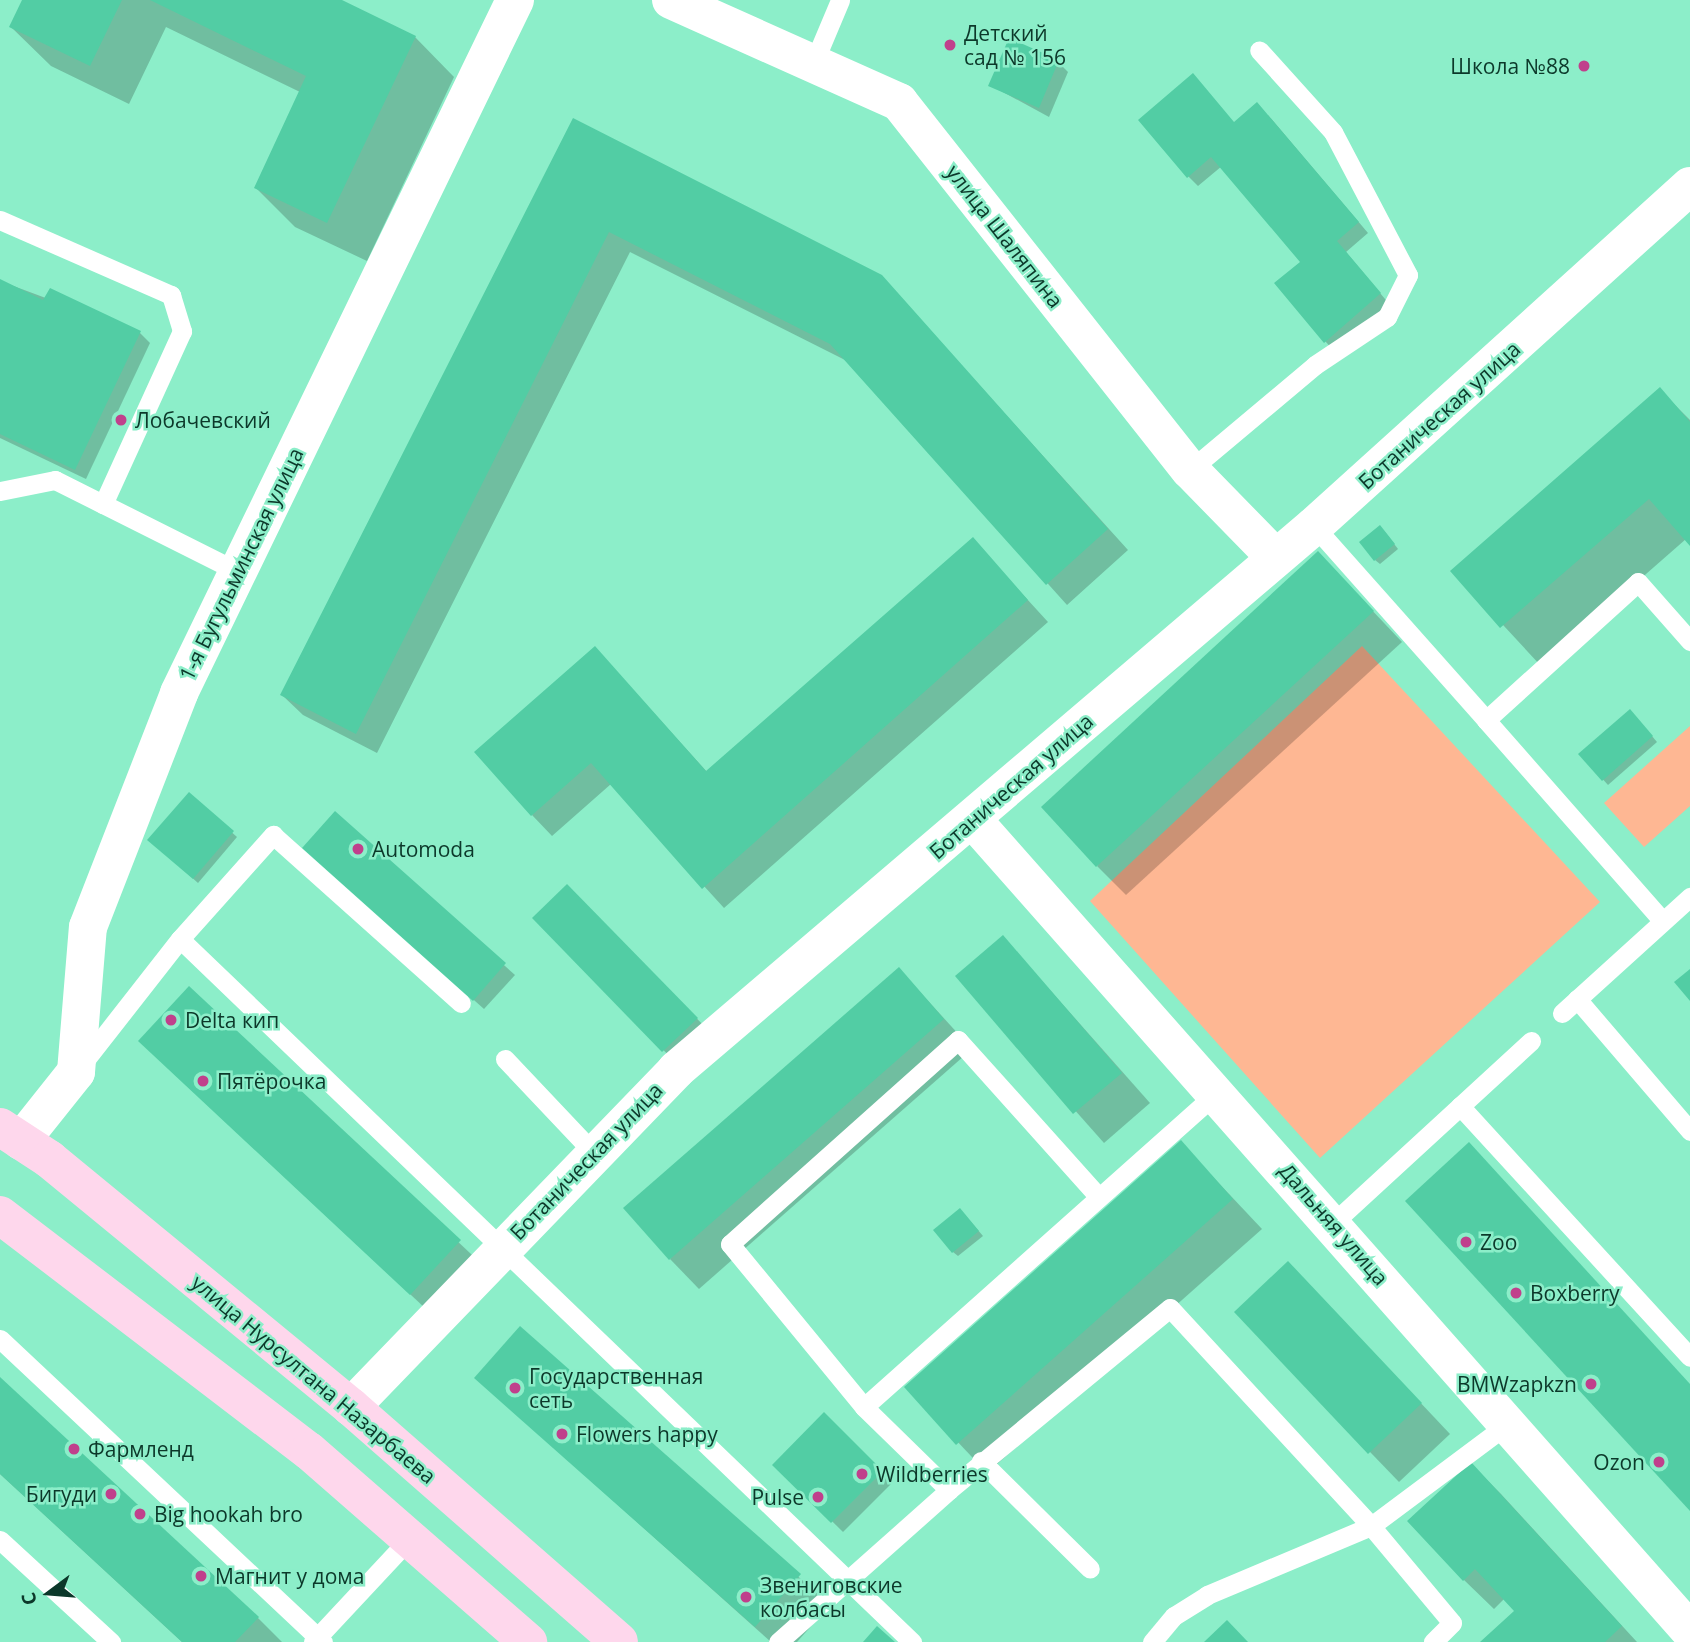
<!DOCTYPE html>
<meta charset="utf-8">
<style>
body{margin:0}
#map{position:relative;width:1690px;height:1642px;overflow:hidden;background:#8ceec9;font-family:"Open Sans",sans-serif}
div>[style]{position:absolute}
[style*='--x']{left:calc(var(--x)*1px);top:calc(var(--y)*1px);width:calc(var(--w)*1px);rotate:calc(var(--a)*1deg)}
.green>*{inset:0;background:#feb793}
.shadow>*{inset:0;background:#0003}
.building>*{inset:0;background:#52cda4}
.service>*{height:19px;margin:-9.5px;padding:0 9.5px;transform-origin:9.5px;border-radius:9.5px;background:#fff}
.minor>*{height:38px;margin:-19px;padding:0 19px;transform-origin:19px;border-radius:19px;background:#fff}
.secondary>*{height:38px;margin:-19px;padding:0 19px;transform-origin:19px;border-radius:19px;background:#fed7ec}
.dots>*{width:19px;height:19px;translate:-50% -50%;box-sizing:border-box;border:4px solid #8ceec9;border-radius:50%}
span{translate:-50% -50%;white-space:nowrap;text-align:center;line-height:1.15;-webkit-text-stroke:5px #8ceec9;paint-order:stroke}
.poi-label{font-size:21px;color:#0c382a}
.left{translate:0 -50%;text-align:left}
.right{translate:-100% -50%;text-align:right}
.street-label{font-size:21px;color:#0c382a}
.north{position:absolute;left:14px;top:1558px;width:70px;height:70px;-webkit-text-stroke:5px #8ceec9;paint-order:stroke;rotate:254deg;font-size:19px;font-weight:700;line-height:28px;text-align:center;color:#0c382a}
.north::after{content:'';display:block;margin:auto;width:24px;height:32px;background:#0c382a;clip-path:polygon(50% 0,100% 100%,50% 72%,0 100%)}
</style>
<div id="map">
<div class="green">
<i style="clip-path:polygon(1362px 646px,1600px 902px,1320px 1158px,1090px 901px)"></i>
<i style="clip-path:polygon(1690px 726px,1690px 806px,1644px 847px,1604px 803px)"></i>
</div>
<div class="shadow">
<i style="clip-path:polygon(24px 0,337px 0,415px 37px,454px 77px,367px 261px,295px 227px,256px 188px,300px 92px,166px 27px,129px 104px,51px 66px,11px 27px)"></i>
<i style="clip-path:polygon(1058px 62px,1068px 72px,1049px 117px,990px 85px)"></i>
<i style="clip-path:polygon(1268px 115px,1368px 233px,1346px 252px,1390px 305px,1335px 352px,1325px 341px,1303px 262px,1222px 166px,1198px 186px,1188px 176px,1235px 123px)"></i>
<i style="clip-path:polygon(574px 120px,896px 293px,1128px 550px,1067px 605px,849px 362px,630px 252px,377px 753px,303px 715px,282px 695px)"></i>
<i style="clip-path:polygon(0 281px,140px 333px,150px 343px,86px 479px,0 438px)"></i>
<i style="clip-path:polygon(1660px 390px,1690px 420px,1690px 543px,1686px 539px,1541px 666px,1453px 571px)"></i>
<i style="clip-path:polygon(1385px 532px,1398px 549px,1380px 564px,1375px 560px)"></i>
<i style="clip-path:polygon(972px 539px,1048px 622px,724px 908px,611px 784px,552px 836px,532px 815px,595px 648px,708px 773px)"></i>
<i style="clip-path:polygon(1318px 553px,1402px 642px,1126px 895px,1097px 866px)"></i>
<i style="clip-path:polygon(1635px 716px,1657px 742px,1608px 785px,1581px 755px)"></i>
<i style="clip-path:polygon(189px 794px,237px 837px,198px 883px,154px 844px)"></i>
<i style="clip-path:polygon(335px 813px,515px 975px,484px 1009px,314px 858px)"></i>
<i style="clip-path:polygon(567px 886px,712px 1034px,679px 1066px,535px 918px)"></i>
<i style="clip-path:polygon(1003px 937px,1150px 1103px,1104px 1143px,957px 977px)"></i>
<i style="clip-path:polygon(899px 969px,972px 1049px,699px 1289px,670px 1259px)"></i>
<i style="clip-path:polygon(189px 988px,489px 1271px,441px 1323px,170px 1070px)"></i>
<i style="clip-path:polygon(1181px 1143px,1262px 1229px,987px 1473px,906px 1387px)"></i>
<i style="clip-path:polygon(965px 1215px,983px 1236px,958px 1256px,953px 1252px)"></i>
<i style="clip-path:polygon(1317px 1293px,1450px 1434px,1399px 1482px,1236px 1313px)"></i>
<i style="clip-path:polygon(520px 1328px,830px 1605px,797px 1642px,771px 1642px,476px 1378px)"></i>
<i style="clip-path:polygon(0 1380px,258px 1618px,282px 1642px,182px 1642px,0 1474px)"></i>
<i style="clip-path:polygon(824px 1415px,892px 1483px,843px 1532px,775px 1465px)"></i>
<i style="clip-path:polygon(1471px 1464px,1501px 1494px,1637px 1642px,1482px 1642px,1516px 1611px,1505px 1598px,1494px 1609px,1464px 1580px)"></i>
</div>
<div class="building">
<i style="clip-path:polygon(22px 0,122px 0,90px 66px,9px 27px)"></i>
<i style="clip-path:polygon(150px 0,342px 0,416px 36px,327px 223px,254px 188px,306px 76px)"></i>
<i style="clip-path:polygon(1009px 38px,1059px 60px,1039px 108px,988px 86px)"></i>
<i style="clip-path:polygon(1193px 73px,1234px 122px,1257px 102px,1359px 222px,1337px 241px,1381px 293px,1324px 343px,1274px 283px,1300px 262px,1211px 157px,1187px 178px,1138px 120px)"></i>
<i style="clip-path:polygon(573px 118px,882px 275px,1108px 529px,1046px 585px,830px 344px,609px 232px,356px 734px,280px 695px)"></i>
<i style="clip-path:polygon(0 279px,43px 300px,50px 288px,141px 331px,75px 470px,0 434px)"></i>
<i style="clip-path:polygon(1660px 387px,1690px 422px,1690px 546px,1649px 499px,1500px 628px,1450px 571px)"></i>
<i style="clip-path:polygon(1380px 525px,1395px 544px,1374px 561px,1359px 542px)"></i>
<i style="clip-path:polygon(973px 537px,1028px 600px,702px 889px,591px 763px,531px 816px,474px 752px,595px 646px,706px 771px)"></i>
<i style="clip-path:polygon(1318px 551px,1374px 611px,1096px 867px,1041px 807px)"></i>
<i style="clip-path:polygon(1630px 709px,1653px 736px,1602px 781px,1578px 754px)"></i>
<i style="clip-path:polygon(189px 792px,234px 831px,193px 879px,147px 840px)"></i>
<i style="clip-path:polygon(335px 811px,506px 963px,473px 1001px,302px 848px)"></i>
<i style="clip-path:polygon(567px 884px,698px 1018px,662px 1052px,532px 918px)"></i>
<i style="clip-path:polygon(1003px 935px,1122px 1073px,1073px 1114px,955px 976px)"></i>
<i style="clip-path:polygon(899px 967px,944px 1019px,669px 1260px,623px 1208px)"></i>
<i style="clip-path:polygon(1690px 969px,1690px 1001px,1674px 982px)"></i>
<i style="clip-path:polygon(189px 986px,461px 1240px,410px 1295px,138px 1041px)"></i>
<i style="clip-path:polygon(1181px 1140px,1233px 1199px,956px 1445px,904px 1387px)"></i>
<i style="clip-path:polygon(1469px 1142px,1690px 1384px,1690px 1511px,1405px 1201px)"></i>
<i style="clip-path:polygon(960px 1208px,979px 1231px,952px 1253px,933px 1230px)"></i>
<i style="clip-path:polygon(1288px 1261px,1422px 1403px,1368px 1454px,1234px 1312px)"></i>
<i style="clip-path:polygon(520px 1326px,801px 1574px,755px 1627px,474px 1378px)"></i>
<i style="clip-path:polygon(0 1377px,259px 1617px,235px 1642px,182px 1642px,0 1474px)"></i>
<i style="clip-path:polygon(824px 1412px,883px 1471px,831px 1523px,772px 1465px)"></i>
<i style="clip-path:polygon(1471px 1462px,1622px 1626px,1605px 1642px,1480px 1642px,1514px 1611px,1475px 1569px,1463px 1581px,1407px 1521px)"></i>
<i style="clip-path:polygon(1227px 1620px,1248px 1642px,1204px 1642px)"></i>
<i style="clip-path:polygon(877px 1626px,895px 1642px,863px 1642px)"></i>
</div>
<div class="service">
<i style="--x:814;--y:62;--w:67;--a:-67.2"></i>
<i style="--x:0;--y:220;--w:187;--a:23.7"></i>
<i style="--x:171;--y:295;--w:38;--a:73"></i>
<i style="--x:182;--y:331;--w:190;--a:114.5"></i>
<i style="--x:103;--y:504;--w:150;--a:26.6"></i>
<i style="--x:1190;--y:470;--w:163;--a:-40"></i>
<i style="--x:1315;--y:365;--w:87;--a:-33.7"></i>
<i style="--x:1387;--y:317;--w:47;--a:-63.4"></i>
<i style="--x:1408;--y:275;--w:161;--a:-117.7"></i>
<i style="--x:1333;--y:132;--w:110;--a:-132.1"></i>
<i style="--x:0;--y:491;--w:56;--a:-11.3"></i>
<i style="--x:55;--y:480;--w:54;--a:26.6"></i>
<i style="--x:1314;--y:526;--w:259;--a:48.4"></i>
<i style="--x:1486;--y:720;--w:205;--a:-42.2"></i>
<i style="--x:1638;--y:582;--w:79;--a:48.6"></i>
<i style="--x:1486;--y:720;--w:266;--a:48.7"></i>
<i style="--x:180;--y:939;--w:140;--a:-48.2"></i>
<i style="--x:273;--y:835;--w:252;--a:41.8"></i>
<i style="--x:1577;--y:999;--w:174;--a:49.4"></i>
<i style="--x:1562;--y:1013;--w:173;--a:-42.2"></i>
<i style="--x:505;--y:1059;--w:129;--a:46.6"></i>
<i style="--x:83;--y:1063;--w:157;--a:-52"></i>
<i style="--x:180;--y:939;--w:1015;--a:43.84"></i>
<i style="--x:1460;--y:1106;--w:340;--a:47.5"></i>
<i style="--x:1333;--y:1223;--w:269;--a:-42.6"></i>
<i style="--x:0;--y:1339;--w:443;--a:43.2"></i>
<i style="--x:864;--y:1407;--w:211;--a:-129.4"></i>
<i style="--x:730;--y:1244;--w:306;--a:-41.8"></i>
<i style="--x:958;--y:1040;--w:207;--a:48.1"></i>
<i style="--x:981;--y:1461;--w:153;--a:44.7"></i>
<i style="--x:949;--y:1490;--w:286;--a:-39.5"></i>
<i style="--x:1170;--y:1308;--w:297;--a:47.3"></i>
<i style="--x:1371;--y:1526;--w:172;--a:-36.7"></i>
<i style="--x:0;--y:1540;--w:151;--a:42.6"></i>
<i style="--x:313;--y:1642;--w:142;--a:-47"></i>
<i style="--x:778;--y:1642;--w:229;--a:-41.6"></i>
<i style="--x:949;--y:1490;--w:119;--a:-135.7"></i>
<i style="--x:864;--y:1407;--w:473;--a:-41.7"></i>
<i style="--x:1152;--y:1642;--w:34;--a:-50"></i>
<i style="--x:1174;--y:1616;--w:39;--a:-32"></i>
<i style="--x:1207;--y:1595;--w:178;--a:-22.8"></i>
<i style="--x:1371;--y:1526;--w:126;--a:50.1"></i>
<i style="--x:1452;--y:1623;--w:27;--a:135"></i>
</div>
<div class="minor">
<i style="--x:671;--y:0;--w:250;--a:24.1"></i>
<i style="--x:899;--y:102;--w:469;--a:51.7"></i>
<i style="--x:1190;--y:470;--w:122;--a:45.7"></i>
<i style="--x:973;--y:820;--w:1083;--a:48.52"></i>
<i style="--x:21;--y:1141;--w:88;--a:-51.4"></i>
<i style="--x:76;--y:1072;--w:145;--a:-85.3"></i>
<i style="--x:88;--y:927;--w:251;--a:-68.7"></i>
<i style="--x:179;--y:693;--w:770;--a:-64.13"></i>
<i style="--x:351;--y:1407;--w:468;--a:-46"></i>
<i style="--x:676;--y:1070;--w:838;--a:-40.45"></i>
<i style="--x:1314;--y:526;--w:507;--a:-42.12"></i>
</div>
<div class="secondary">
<i style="--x:0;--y:1127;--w:59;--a:33.1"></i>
<i style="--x:49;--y:1159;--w:391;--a:39.4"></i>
<i style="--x:351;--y:1407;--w:356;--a:41.2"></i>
<i style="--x:0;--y:1215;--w:389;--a:37.4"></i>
<i style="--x:309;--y:1451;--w:291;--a:41.1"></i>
</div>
<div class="dots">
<i style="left:950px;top:45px;background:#c0408c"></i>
<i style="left:1584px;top:66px;background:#c0408c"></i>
<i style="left:121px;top:420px;background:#c0408c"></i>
<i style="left:358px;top:849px;background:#c0408c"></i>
<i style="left:171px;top:1020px;background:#c0408c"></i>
<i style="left:203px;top:1081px;background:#c0408c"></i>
<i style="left:1466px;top:1242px;background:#c0408c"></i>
<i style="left:1516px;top:1293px;background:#c0408c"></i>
<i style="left:1591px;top:1384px;background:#c0408c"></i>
<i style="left:515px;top:1388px;background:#c0408c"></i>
<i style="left:562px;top:1434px;background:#c0408c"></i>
<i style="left:74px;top:1449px;background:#c0408c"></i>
<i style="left:1659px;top:1462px;background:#c0408c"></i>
<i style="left:862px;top:1474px;background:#c0408c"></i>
<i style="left:111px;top:1494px;background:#c0408c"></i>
<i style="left:818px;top:1497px;background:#c0408c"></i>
<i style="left:140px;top:1514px;background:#c0408c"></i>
<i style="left:201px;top:1576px;background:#c0408c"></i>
<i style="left:746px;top:1597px;background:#c0408c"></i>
</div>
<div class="poi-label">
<span class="left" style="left:964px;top:45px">Детский<br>сад № 156</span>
<span class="right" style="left:1570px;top:66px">Школа №88</span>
<span class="left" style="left:135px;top:420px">Лобачевский</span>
<span class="left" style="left:372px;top:849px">Automoda</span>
<span class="left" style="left:185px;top:1020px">Delta кип</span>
<span class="left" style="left:217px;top:1081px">Пятёрочка</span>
<span class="left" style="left:1480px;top:1242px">Zoo</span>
<span class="left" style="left:1530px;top:1293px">Boxberry</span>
<span class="left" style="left:529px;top:1388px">Государственная<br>сеть</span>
<span class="right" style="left:1577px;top:1384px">BMWzapkzn</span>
<span class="left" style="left:576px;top:1434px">Flowers happy</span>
<span class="left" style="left:88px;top:1449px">Фармленд</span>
<span class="right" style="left:1645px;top:1462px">Ozon</span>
<span class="left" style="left:876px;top:1474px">Wildberries</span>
<span class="right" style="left:97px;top:1494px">Бигуди</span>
<span class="right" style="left:804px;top:1497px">Pulse</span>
<span class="left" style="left:154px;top:1514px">Big hookah bro</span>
<span class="left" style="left:215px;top:1576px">Магнит у дома</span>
<span class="left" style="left:760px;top:1597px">Звениговские<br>колбасы</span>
</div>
<div class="street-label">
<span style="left:1005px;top:236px;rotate:52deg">улица Шаляпина</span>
<span style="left:1439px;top:415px;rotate:-42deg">Ботаническая улица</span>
<span style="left:241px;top:564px;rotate:-64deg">1-я Бугульминская улица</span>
<span style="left:1011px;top:786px;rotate:-41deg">Ботаническая улица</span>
<span style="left:586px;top:1161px;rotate:-46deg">Ботаническая улица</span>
<span style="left:1334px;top:1224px;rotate:49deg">Дальняя улица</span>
<span style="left:314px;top:1379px;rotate:40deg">улица Нурсултана Назарбаева</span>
</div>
<div class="north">С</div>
</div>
